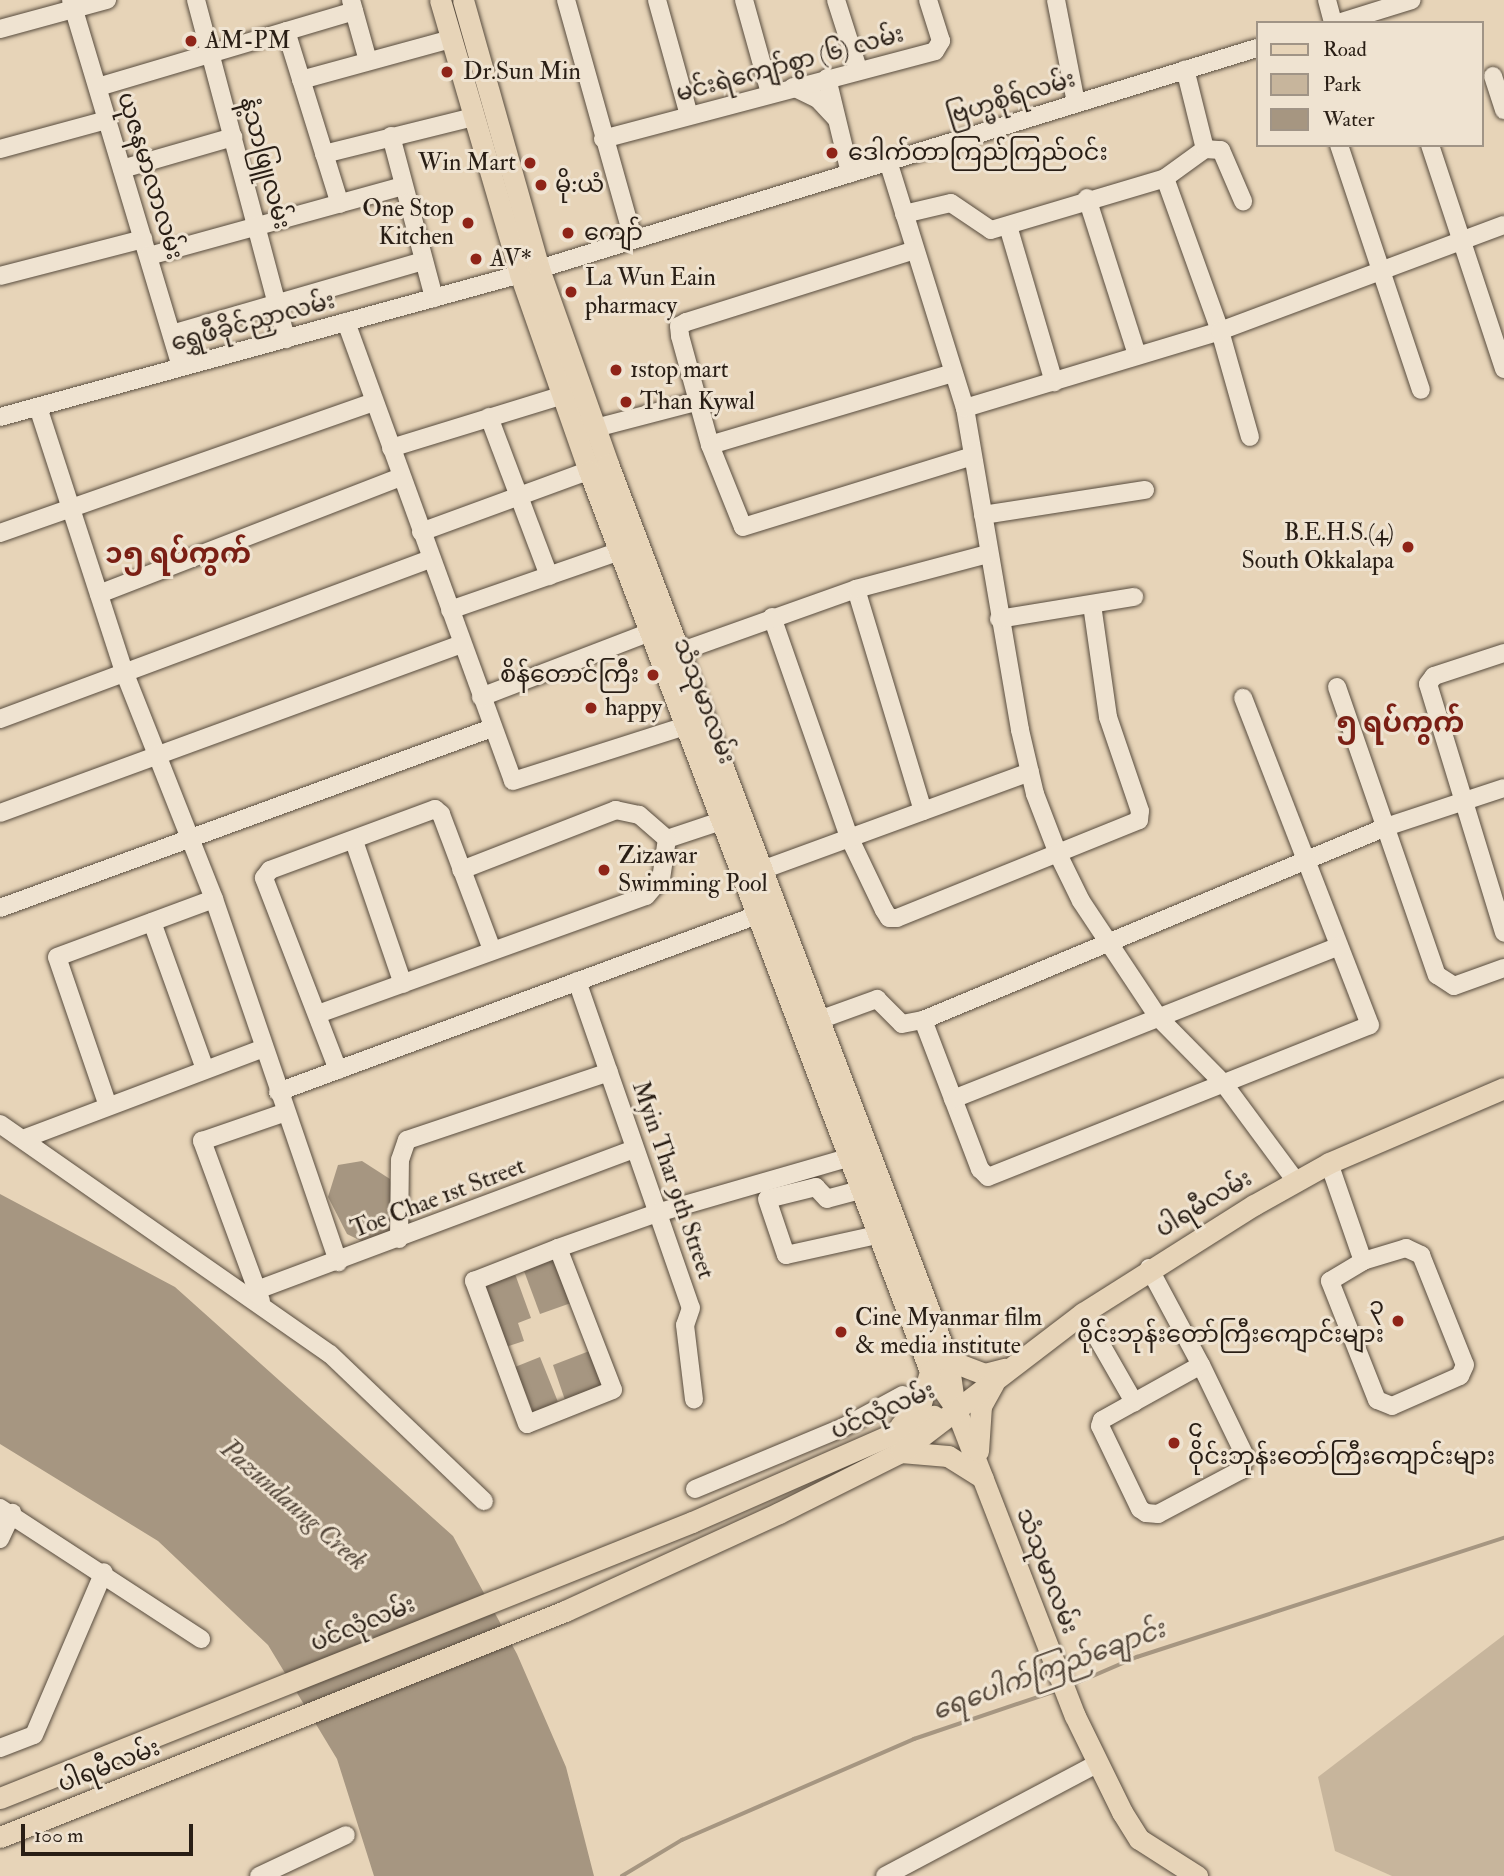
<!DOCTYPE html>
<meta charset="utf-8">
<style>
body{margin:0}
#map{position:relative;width:1504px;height:1876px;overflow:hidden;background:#e7d4b8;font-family:"IM FELL Double Pica","Noto Sans Myanmar",serif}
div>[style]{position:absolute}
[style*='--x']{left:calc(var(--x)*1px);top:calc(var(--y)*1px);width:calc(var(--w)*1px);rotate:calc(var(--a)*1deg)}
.green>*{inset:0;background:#c7b59c}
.water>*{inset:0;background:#a69681}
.stream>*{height:3.5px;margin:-1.75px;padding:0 1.75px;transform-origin:1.75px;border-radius:1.75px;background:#a69681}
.roads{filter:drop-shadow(0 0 2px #584c3e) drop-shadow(0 0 2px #584c3e)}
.minor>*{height:18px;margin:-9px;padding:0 9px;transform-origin:9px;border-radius:9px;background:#efe3d1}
.major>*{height:21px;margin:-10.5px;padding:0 10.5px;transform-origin:10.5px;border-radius:10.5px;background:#e7d4b8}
.dots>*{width:19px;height:19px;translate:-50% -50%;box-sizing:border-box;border:4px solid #efe3d1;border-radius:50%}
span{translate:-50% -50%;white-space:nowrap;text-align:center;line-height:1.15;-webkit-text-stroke:6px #efe3d1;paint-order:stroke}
.poi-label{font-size:24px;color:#291e15}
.left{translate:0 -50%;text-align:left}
.right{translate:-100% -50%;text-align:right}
.street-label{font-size:24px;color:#291e15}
.water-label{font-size:26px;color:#55483b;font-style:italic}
.quarter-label{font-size:28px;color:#7a1f14;font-weight:700}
.legend{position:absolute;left:1256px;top:21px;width:228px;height:126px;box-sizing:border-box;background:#efe3d1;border:2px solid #a09486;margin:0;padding:9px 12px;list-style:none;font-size:21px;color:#291e15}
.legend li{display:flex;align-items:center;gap:14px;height:35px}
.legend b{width:35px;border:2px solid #a09486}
.scale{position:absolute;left:21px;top:1824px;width:172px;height:32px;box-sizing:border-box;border:4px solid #291e15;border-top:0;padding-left:9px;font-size:21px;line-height:24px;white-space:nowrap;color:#291e15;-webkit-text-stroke:5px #efe3d1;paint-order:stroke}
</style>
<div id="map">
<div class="green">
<i style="clip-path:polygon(1504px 1635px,1504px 1876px,1392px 1876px,1335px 1851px,1318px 1777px)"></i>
</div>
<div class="water">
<i style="clip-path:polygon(362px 1161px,390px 1179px,397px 1214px,386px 1241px,371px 1246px,347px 1234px,328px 1197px,338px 1165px)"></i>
<i style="clip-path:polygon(0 1194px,175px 1287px,453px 1536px,517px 1654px,566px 1767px,594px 1876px,374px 1876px,337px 1759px,268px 1645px,158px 1541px,0 1444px)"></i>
<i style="clip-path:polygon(555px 1259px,571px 1303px,540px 1314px,524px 1271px)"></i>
<i style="clip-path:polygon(515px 1274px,531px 1318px,518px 1323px,524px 1341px,506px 1347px,484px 1285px)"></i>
<i style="clip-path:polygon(592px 1350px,605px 1384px,565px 1400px,553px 1365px)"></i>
<i style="clip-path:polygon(540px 1357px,558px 1402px,533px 1412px,515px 1367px)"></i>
</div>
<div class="stream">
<i style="--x:1072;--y:1685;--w:71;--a:-23.3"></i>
<i style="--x:1137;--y:1657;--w:386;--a:-18"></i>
<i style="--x:622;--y:1876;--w:70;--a:-31"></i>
<i style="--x:682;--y:1840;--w:253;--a:-23.5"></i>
<i style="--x:914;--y:1739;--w:153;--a:-18.7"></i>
</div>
<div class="roads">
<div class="minor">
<i style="--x:71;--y:0;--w:383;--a:73.3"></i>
<i style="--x:196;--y:0;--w:351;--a:75.1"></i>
<i style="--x:351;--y:0;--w:63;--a:74.4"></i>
<i style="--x:566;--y:0;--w:247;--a:74.3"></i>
<i style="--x:657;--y:0;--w:119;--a:74.5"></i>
<i style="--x:744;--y:0;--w:97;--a:74.4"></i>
<i style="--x:836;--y:0;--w:72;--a:72.3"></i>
<i style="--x:1056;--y:0;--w:105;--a:79"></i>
<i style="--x:1327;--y:0;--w:24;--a:75"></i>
<i style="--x:1338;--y:23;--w:77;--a:-17.3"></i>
<i style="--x:0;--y:29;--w:111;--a:-15.2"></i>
<i style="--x:286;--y:31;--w:181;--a:72.7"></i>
<i style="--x:1493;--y:76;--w:36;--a:72"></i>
<i style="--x:827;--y:78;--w:98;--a:76.4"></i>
<i style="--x:301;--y:80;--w:156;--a:-15.3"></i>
<i style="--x:98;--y:87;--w:267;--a:-16.5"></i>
<i style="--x:793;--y:87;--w:28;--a:26"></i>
<i style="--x:818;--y:99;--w:25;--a:47"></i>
<i style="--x:391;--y:136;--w:168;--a:75.1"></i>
<i style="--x:603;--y:139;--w:343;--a:-14.8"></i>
<i style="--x:935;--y:51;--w:12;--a:-59"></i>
<i style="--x:941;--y:41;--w:43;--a:-107.6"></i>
<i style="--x:1339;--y:145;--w:258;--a:71.5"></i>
<i style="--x:1430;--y:145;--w:236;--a:71.7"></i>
<i style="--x:0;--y:149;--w:111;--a:-15.2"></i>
<i style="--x:1205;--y:149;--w:16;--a:4"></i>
<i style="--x:1221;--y:150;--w:56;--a:66.7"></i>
<i style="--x:324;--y:154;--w:154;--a:-13.9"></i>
<i style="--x:888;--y:161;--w:259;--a:72.7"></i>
<i style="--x:965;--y:408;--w:327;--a:80.3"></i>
<i style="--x:1020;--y:730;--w:66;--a:76.8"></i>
<i style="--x:1035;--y:794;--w:64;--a:69"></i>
<i style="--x:1058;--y:854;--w:52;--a:63.9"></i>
<i style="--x:1081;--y:901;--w:139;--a:56.4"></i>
<i style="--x:1158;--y:1017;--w:94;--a:45.4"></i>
<i style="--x:1224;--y:1084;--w:119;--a:53.5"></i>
<i style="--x:122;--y:169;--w:116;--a:-16.1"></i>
<i style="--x:1165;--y:178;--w:163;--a:70.2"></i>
<i style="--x:1220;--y:331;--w:110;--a:74.2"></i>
<i style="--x:1087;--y:198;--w:165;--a:72.3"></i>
<i style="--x:904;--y:214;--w:48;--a:-13.2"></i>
<i style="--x:951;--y:203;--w:48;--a:34"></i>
<i style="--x:991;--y:230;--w:182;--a:-16.6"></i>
<i style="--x:1165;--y:178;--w:49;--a:-35.9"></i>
<i style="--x:1205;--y:149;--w:82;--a:-104"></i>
<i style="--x:1008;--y:226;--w:163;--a:73.6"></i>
<i style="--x:915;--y:250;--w:240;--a:162.5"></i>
<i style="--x:686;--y:322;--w:8;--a:150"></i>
<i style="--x:679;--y:326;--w:10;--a:84"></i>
<i style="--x:680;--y:336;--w:113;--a:74.6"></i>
<i style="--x:710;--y:445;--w:88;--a:68.1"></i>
<i style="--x:743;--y:527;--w:240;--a:-17.2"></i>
<i style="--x:149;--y:256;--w:263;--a:-15.4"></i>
<i style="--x:0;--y:276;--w:148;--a:-14.5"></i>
<i style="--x:346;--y:322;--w:488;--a:70"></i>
<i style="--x:513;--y:781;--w:181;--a:-17.7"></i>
<i style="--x:172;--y:334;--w:262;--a:-16.2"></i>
<i style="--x:38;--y:407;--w:281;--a:72"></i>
<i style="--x:125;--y:674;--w:242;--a:68.4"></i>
<i style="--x:214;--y:899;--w:384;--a:71.1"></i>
<i style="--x:965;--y:408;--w:266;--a:-16.8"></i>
<i style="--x:1220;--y:331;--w:303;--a:-20.5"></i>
<i style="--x:0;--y:417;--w:559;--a:-15.35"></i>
<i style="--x:539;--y:269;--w:751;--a:-17.11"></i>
<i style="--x:489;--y:417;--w:170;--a:69.3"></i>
<i style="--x:584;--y:431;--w:119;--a:-14.6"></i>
<i style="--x:710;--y:445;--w:253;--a:-16.5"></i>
<i style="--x:391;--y:448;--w:180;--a:-17.1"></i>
<i style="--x:983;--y:515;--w:164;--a:-8.8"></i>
<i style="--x:421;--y:532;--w:192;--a:-20.1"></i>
<i style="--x:0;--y:533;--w:396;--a:-19.3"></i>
<i style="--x:856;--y:589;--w:232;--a:73.2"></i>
<i style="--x:99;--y:594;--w:324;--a:-21.2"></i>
<i style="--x:450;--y:610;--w:193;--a:-19.1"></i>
<i style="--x:772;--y:617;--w:233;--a:70.7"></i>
<i style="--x:849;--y:837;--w:81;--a:64.4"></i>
<i style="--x:884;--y:910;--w:9;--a:58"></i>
<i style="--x:889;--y:918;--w:8;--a:0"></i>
<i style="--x:897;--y:918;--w:261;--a:-22"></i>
<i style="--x:1139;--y:820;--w:9;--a:-84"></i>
<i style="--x:1140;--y:811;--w:99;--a:-108.8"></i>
<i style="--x:1108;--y:717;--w:114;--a:-98.1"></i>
<i style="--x:999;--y:619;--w:137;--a:-9.3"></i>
<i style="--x:1504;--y:653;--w:74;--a:161.8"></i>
<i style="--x:1434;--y:676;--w:10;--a:127"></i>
<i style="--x:1428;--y:684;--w:260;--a:73"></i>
<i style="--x:668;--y:656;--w:200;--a:-19.6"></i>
<i style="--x:856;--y:589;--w:137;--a:-14.9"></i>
<i style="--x:1337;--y:687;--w:305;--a:70.9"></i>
<i style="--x:1437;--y:975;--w:20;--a:33"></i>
<i style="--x:1454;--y:986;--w:53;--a:-19.8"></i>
<i style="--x:481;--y:697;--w:193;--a:-21"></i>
<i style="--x:0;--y:719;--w:460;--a:-20.4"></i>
<i style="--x:0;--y:813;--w:492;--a:-20.1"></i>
<i style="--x:667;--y:839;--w:70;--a:-18.4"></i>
<i style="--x:354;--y:841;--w:151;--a:71.1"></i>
<i style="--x:751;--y:874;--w:297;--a:-20.1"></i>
<i style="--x:0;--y:908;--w:524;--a:-20.1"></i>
<i style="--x:152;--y:922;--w:156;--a:70.2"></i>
<i style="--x:577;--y:981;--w:346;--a:70.8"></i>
<i style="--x:691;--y:1308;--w:18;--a:109"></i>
<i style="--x:685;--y:1325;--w:75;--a:83.1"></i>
<i style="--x:318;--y:1014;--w:349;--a:-19.8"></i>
<i style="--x:646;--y:896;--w:23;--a:-49"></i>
<i style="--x:661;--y:879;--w:40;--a:-81.5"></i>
<i style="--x:667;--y:839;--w:37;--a:-139"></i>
<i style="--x:639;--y:815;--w:24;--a:-168"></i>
<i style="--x:616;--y:810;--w:166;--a:158.8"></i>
<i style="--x:819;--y:1020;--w:62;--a:-19.9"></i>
<i style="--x:877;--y:999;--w:35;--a:45"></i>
<i style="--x:902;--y:1024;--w:21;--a:-11"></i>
<i style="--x:923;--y:1020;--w:502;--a:-22.63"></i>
<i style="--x:1386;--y:827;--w:124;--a:-18.3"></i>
<i style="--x:923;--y:1020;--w:160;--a:69.1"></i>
<i style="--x:980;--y:1169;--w:11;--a:45"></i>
<i style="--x:988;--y:1177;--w:411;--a:-21.7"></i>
<i style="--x:1370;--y:1025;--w:351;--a:-111.2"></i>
<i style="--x:338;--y:1070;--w:206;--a:-111.1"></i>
<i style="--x:264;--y:878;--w:10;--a:-53"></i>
<i style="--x:270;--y:870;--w:176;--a:-20.3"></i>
<i style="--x:435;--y:809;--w:8;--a:40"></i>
<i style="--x:441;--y:814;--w:145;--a:69.4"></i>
<i style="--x:278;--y:1092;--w:522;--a:-20.27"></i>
<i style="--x:953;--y:1099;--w:415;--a:-21.6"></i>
<i style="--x:108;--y:1106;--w:157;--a:-108.9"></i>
<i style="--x:57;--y:957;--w:167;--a:-20.3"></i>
<i style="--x:0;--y:1124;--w:402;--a:34.9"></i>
<i style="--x:330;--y:1354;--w:213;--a:43.7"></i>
<i style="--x:23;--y:1139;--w:258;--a:-20.7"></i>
<i style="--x:1329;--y:1163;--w:104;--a:70.9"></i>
<i style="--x:860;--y:1190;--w:34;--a:165"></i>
<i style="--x:827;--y:1199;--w:16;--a:-133"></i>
<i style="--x:816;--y:1187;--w:50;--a:166.2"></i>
<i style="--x:767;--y:1199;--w:59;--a:71.3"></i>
<i style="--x:786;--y:1255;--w:93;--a:-12.4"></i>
<i style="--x:399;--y:1239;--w:79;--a:-89.3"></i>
<i style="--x:400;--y:1160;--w:21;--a:-71"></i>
<i style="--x:407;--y:1140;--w:213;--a:-18.6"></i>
<i style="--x:558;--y:1248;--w:152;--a:68.8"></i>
<i style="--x:613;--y:1390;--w:92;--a:158.4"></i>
<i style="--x:527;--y:1424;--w:153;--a:-110.3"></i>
<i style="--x:474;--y:1281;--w:90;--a:-21.4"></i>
<i style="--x:558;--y:1248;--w:105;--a:-19.5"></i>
<i style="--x:657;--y:1213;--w:213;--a:-16.1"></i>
<i style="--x:1406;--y:1248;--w:17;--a:25"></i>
<i style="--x:1421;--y:1255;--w:118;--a:68.2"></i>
<i style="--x:1465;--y:1365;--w:12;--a:114"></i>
<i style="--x:1460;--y:1376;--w:74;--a:156.2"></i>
<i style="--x:1392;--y:1406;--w:16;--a:-158"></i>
<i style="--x:1377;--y:1400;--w:128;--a:-111.6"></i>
<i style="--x:1330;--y:1281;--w:39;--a:-31"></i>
<i style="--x:1363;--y:1261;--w:45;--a:-16.8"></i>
<i style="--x:1149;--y:1268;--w:110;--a:61.8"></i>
<i style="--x:1201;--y:1365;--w:101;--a:64.2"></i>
<i style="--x:1245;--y:1456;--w:15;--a:106"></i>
<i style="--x:1241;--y:1470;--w:94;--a:152.1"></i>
<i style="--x:1158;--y:1514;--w:12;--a:-175"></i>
<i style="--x:1146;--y:1513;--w:7;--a:-146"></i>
<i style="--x:1140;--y:1509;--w:92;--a:-115.7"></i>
<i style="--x:1100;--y:1426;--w:6;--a:-72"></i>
<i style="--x:1102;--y:1420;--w:113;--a:-29.1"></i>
<i style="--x:257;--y:1290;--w:403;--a:-20.5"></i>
<i style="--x:261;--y:1301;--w:171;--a:-110.2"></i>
<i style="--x:202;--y:1141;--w:89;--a:-19"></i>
<i style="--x:1083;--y:1313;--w:103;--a:60.2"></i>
<i style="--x:695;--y:1489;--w:161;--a:-22.6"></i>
<i style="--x:844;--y:1427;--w:67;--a:-28.5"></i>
<i style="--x:0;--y:1508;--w:240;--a:33.1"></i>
<i style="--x:0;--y:1539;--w:29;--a:-65"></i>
<i style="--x:0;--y:1748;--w:36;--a:-21"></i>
<i style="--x:34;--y:1735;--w:177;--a:-66.8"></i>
<i style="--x:259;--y:1876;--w:96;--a:-25.2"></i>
<i style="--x:885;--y:1876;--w:241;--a:-27.9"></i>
</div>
<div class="major">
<i style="--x:440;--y:0;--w:285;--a:73.7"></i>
<i style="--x:520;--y:274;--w:209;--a:70.7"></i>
<i style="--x:589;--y:471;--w:962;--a:69.25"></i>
<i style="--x:930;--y:1371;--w:44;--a:55.2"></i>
<i style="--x:955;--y:1407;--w:331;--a:68.8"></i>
<i style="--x:1075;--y:1716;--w:107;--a:63.9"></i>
<i style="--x:1122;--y:1812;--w:32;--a:58"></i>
<i style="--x:1139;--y:1839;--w:69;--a:32.5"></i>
<i style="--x:463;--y:0;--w:280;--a:74.2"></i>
<i style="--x:539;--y:269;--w:207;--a:70.5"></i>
<i style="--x:608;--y:464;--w:958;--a:69.22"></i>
<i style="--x:948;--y:1360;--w:42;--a:81.9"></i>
<i style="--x:948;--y:1360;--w:40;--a:21"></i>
<i style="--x:985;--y:1374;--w:20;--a:-15"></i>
<i style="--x:900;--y:1426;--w:31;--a:-48"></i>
<i style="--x:921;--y:1403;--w:33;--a:-74"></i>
<i style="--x:978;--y:1451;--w:45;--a:-86.2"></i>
<i style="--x:981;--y:1406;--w:26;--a:-61"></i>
<i style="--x:901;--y:1452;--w:47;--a:4.9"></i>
<i style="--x:948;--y:1456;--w:41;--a:32.2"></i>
<i style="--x:0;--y:1798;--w:745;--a:-21.74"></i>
<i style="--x:692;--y:1522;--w:264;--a:-23.7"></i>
<i style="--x:0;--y:1837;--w:609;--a:-21.8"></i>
<i style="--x:565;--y:1611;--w:235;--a:-24.6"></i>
<i style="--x:779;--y:1513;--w:136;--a:-26.6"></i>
<i style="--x:901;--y:1452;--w:229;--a:-37.4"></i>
<i style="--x:1083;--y:1313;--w:202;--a:-32.3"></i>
<i style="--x:1254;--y:1205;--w:86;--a:-29.2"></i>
<i style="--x:1329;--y:1163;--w:190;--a:-23.2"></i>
</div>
</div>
<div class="dots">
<i style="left:191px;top:41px;background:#8f2418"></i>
<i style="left:447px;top:72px;background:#8f2418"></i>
<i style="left:832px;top:153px;background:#8f2418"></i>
<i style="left:530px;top:163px;background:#8f2418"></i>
<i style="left:541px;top:185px;background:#8f2418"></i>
<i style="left:468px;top:223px;background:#8f2418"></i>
<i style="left:568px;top:233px;background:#8f2418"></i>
<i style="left:476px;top:259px;background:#8f2418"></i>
<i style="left:571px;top:292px;background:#8f2418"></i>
<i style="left:616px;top:370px;background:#8f2418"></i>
<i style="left:626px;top:402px;background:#8f2418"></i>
<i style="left:1408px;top:547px;background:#8f2418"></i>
<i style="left:653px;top:675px;background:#8f2418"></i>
<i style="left:591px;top:708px;background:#8f2418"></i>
<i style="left:604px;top:870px;background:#8f2418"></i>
<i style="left:1398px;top:1321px;background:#8f2418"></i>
<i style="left:841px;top:1332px;background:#8f2418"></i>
<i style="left:1174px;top:1443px;background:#8f2418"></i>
</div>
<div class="poi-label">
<span class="left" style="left:205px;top:41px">AM-PM</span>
<span class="left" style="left:463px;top:72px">Dr.Sun Min</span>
<span class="left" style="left:848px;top:153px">ဒေါက်တာကြည်ကြည်ဝင်း</span>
<span class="right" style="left:516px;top:163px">Win Mart</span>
<span class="left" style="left:555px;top:185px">မို:ယံ</span>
<span class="right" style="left:454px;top:223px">One Stop<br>Kitchen</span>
<span class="left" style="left:584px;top:233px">ကျော်</span>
<span class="left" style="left:490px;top:259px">AV*</span>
<span class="left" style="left:585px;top:292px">La Wun Eain<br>pharmacy</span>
<span class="left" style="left:630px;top:370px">1stop mart</span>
<span class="left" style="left:640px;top:402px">Than Kywal</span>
<span class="right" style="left:1394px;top:547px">B.E.H.S.(4)<br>South Okkalapa</span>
<span class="right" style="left:639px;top:675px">စိန်တောင်ကြီး</span>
<span class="left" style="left:605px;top:708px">happy</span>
<span class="left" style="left:618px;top:870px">Zizawar<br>Swimming Pool</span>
<span class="right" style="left:1384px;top:1321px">၃<br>ဝိုင်းဘုန်းတော်ကြီးကျောင်းများ</span>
<span class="left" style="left:855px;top:1332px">Cine Myanmar film<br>&amp; media institute</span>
<span class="left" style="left:1188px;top:1443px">၄<br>ဝိုင်းဘုန်းတော်ကြီးကျောင်းများ</span>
</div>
<div class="street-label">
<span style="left:790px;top:64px;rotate:-15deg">မင်းရဲကျော်စွာ (၆) လမ်း</span>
<span style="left:1011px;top:98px;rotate:-17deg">ဗြဟ္မစိုရ်လမ်း</span>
<span style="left:265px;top:163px;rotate:75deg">နံ့သာဖြူလမ်း</span>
<span style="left:150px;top:176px;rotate:73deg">ယုဇနမာလာလမ်း</span>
<span style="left:253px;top:322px;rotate:-15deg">ရွှေဖီခိုင်ညှာလမ်း</span>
<span style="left:704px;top:701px;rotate:69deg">သံသုမာလမ်း</span>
<span style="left:673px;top:1180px;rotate:71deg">Myin Thar 9th Street</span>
<span style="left:438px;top:1198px;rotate:-21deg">Toe Chae 1st Street</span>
<span style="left:1204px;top:1204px;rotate:-31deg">ပါရမီလမ်း</span>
<span style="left:883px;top:1411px;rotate:-23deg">ပင်လုံလမ်း</span>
<span style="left:1047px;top:1571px;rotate:69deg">သံသုမာလမ်း</span>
<span style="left:363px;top:1624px;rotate:-22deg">ပင်လုံလမ်း</span>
<span style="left:109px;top:1766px;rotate:-21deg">ပါရမီလမ်း</span>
</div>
<div class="water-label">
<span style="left:293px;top:1506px;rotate:41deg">Pazundaung Creek</span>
<span style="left:1049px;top:1671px;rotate:-20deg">ရေပေါက်ကြည်ချောင်း</span>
</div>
<div class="quarter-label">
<span style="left:178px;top:555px">၁၅ ရပ်ကွက်</span>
<span style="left:1400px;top:724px">၅ ရပ်ကွက်</span>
</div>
<ul class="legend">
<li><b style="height:9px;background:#e7d4b8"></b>Road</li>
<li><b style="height:19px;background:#c7b59c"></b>Park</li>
<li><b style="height:19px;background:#a69681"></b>Water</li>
</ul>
<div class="scale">100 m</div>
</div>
